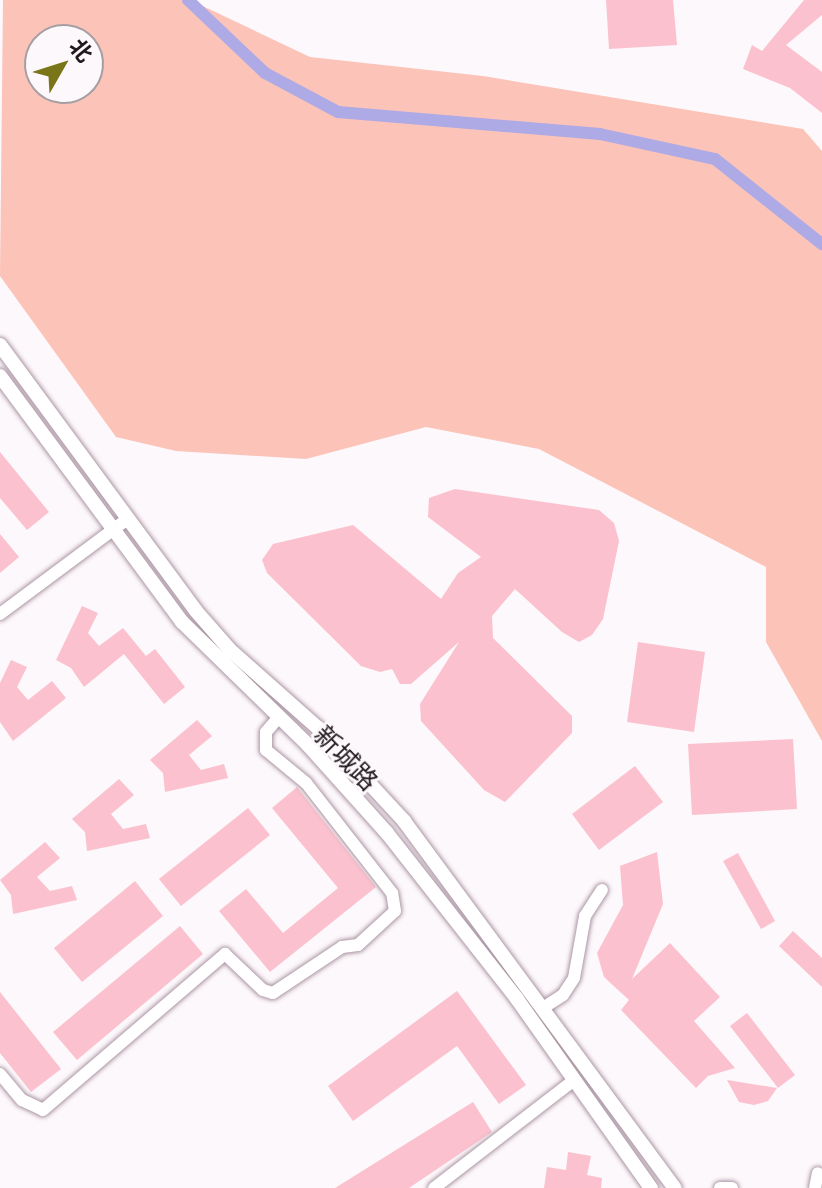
<!DOCTYPE html>
<meta charset="utf-8">
<style>
body{margin:0}
#map{position:relative;width:822px;height:1188px;overflow:hidden;background:#fdf8fb;font-family:"Golos Text","Noto Sans SC",sans-serif}
div>[style]{position:absolute}
[style*='--x']{left:calc(var(--x)*1px);top:calc(var(--y)*1px);width:calc(var(--w)*1px);rotate:calc(var(--a)*1deg)}
.green>*{inset:0;background:#fcc3b9}
.canal>*{height:12px;margin:-6px;padding:0 6px;transform-origin:6px;border-radius:6px;background:#aeaae6}
.building>*{inset:0;background:#fbc1ce}
.roads{filter:drop-shadow(0 0 2px #ab96a4) drop-shadow(0 0 2px #ab96a4)}
.minor>*{height:12px;margin:-6px;padding:0 6px;transform-origin:6px;border-radius:6px;background:#fff}
.major>*{height:14px;margin:-7px;padding:0 7px;transform-origin:7px;border-radius:7px;background:#fff}
span{translate:-50% -50%;white-space:nowrap;text-align:center;line-height:1.15;-webkit-text-stroke:6px #fdf8fb;paint-order:stroke}
.street-label{font-size:26px;color:#20181d}
.north{position:absolute;left:24px;top:24px;width:80px;height:80px;box-sizing:border-box;background:#fdf8fb;border:2px solid #a59ea2;border-radius:50%;rotate:51deg;font-size:22px;font-weight:700;line-height:32px;text-align:center;color:#20181d}
.north::after{content:'';display:block;margin:auto;width:28px;height:36px;background:#7b7519;clip-path:polygon(50% 0,100% 100%,50% 72%,0 100%)}
</style>
<div id="map">
<div class="green">
<i style="clip-path:polygon(evenodd,3px 0,190px 0,310px 57px,483px 76px,803px 129px,822px 151px,822px 741px,766px 642px,766px 567px,539px 449px,426px 427px,306px 459px,176px 451px,116px 437px,0 276px,3px 0,40px 40px,88px 40px,88px 88px,40px 88px,40px 40px)"></i>
</div>
<div class="canal">
<i style="--x:188;--y:0;--w:106;--a:43.5"></i>
<i style="--x:265;--y:73;--w:83;--a:28.1"></i>
<i style="--x:338;--y:112;--w:263;--a:4.8"></i>
<i style="--x:600;--y:134;--w:118;--a:12.3"></i>
<i style="--x:715;--y:159;--w:137;--a:38.5"></i>
</div>
<div class="building">
<i style="clip-path:polygon(606px 0,673px 0,677px 45px,609px 49px)"></i>
<i style="clip-path:polygon(804px 0,822px 0,822px 15px,786px 45px,822px 72px,822px 113px,790px 88px,743px 69px,752px 45px,762px 51px)"></i>
<i style="clip-path:polygon(0 452px,49px 512px,27px 530px,0 498px)"></i>
<i style="clip-path:polygon(455px 489px,599px 510px,614px 523px,619px 541px,603px 619px,592px 635px,579px 642px,562px 632px,515px 589px,492px 616px,493px 638px,572px 716px,572px 733px,505px 802px,484px 790px,421px 721px,420px 704px,459px 642px,411px 684px,400px 684px,392px 669px,380px 672px,361px 666px,267px 573px,262px 560px,273px 544px,353px 525px,441px 599px,458px 573px,481px 557px,428px 517px,429px 498px)"></i>
<i style="clip-path:polygon(0 534px,19px 557px,0 573px)"></i>
<i style="clip-path:polygon(82px 606px,98px 613px,88px 633px,99px 646px,123px 628px,146px 656px,155px 649px,185px 687px,164px 704px,124px 654px,84px 687px,71px 668px,56px 660px)"></i>
<i style="clip-path:polygon(638px 642px,705px 652px,694px 732px,627px 722px)"></i>
<i style="clip-path:polygon(11px 660px,27px 667px,17px 687px,28px 700px,52px 681px,66px 698px,13px 741px,0 722px,0 683px)"></i>
<i style="clip-path:polygon(197px 720px,212px 736px,189px 755px,201px 770px,224px 764px,228px 778px,165px 792px,163px 773px,150px 760px)"></i>
<i style="clip-path:polygon(793px 739px,797px 809px,692px 815px,688px 744px)"></i>
<i style="clip-path:polygon(635px 766px,663px 802px,599px 850px,572px 814px)"></i>
<i style="clip-path:polygon(119px 779px,134px 795px,111px 814px,123px 829px,146px 824px,150px 838px,87px 851px,85px 832px,72px 819px)"></i>
<i style="clip-path:polygon(297px 787px,376px 887px,270px 972px,219px 911px,246px 889px,283px 933px,338px 888px,272px 808px)"></i>
<i style="clip-path:polygon(248px 808px,270px 835px,181px 906px,159px 879px)"></i>
<i style="clip-path:polygon(45px 842px,60px 858px,37px 877px,50px 891px,72px 886px,77px 900px,13px 914px,11px 895px,0 880px)"></i>
<i style="clip-path:polygon(657px 852px,663px 904px,632px 979px,670px 943px,720px 997px,694px 1021px,735px 1068px,708px 1076px,696px 1088px,621px 1010px,629px 1000px,604px 977px,597px 953px,623px 905px,620px 866px)"></i>
<i style="clip-path:polygon(738px 853px,775px 921px,761px 929px,723px 861px)"></i>
<i style="clip-path:polygon(135px 881px,163px 916px,82px 982px,54px 948px)"></i>
<i style="clip-path:polygon(180px 926px,203px 954px,77px 1060px,53px 1032px)"></i>
<i style="clip-path:polygon(793px 931px,822px 958px,822px 987px,779px 946px)"></i>
<i style="clip-path:polygon(457px 991px,526px 1085px,499px 1104px,457px 1046px,353px 1121px,328px 1086px)"></i>
<i style="clip-path:polygon(0 992px,61px 1069px,31px 1092px,0 1053px)"></i>
<i style="clip-path:polygon(747px 1013px,795px 1075px,778px 1088px,730px 1026px)"></i>
<i style="clip-path:polygon(727px 1080px,777px 1088px,768px 1101px,754px 1105px,739px 1102px)"></i>
<i style="clip-path:polygon(473px 1102px,492px 1132px,409px 1188px,335px 1188px)"></i>
<i style="clip-path:polygon(568px 1152px,591px 1156px,587px 1175px,602px 1178px,601px 1188px,544px 1188px,547px 1167px,566px 1170px)"></i>
</div>
<div class="roads">
<div class="minor">
<i style="--x:0;--y:614;--w:157;--a:-36.7"></i>
<i style="--x:546;--y:1006;--w:20;--a:-33"></i>
<i style="--x:563;--y:995;--w:20;--a:-57"></i>
<i style="--x:574;--y:978;--w:63;--a:-79.9"></i>
<i style="--x:585;--y:916;--w:31;--a:-57"></i>
<i style="--x:0;--y:1074;--w:34;--a:50"></i>
<i style="--x:22;--y:1100;--w:23;--a:25"></i>
<i style="--x:43;--y:1110;--w:240;--a:-40.6"></i>
<i style="--x:225;--y:954;--w:52;--a:43.5"></i>
<i style="--x:263;--y:990;--w:10;--a:17"></i>
<i style="--x:273;--y:993;--w:83;--a:-33.7"></i>
<i style="--x:342;--y:947;--w:16;--a:-7"></i>
<i style="--x:358;--y:945;--w:50;--a:-42.6"></i>
<i style="--x:395;--y:911;--w:18;--a:-99"></i>
<i style="--x:392;--y:893;--w:140;--a:-128"></i>
<i style="--x:306;--y:783;--w:52;--a:-140.5"></i>
<i style="--x:266;--y:750;--w:18;--a:-90"></i>
<i style="--x:266;--y:732;--w:18;--a:-49"></i>
<i style="--x:434;--y:1188;--w:177;--a:-37.6"></i>
<i style="--x:720;--y:1188;--w:12;--a:0"></i>
<i style="--x:815;--y:1188;--w:15;--a:-79"></i>
</div>
<div class="major">
<i style="--x:0;--y:345;--w:330;--a:53.6"></i>
<i style="--x:196;--y:611;--w:52;--a:48.9"></i>
<i style="--x:230;--y:650;--w:118;--a:41.6"></i>
<i style="--x:318;--y:728;--w:127;--a:47.2"></i>
<i style="--x:404;--y:821;--w:456;--a:53.6"></i>
<i style="--x:0;--y:376;--w:306;--a:53.5"></i>
<i style="--x:182;--y:622;--w:176;--a:44.3"></i>
<i style="--x:308;--y:745;--w:118;--a:48.1"></i>
<i style="--x:387;--y:833;--w:211;--a:51.9"></i>
<i style="--x:517;--y:999;--w:232;--a:54.7"></i>
</div>
</div>
<div class="street-label">
<span style="left:346px;top:758px;rotate:46deg">新城路</span>
</div>
<div class="north">北</div>
</div>
